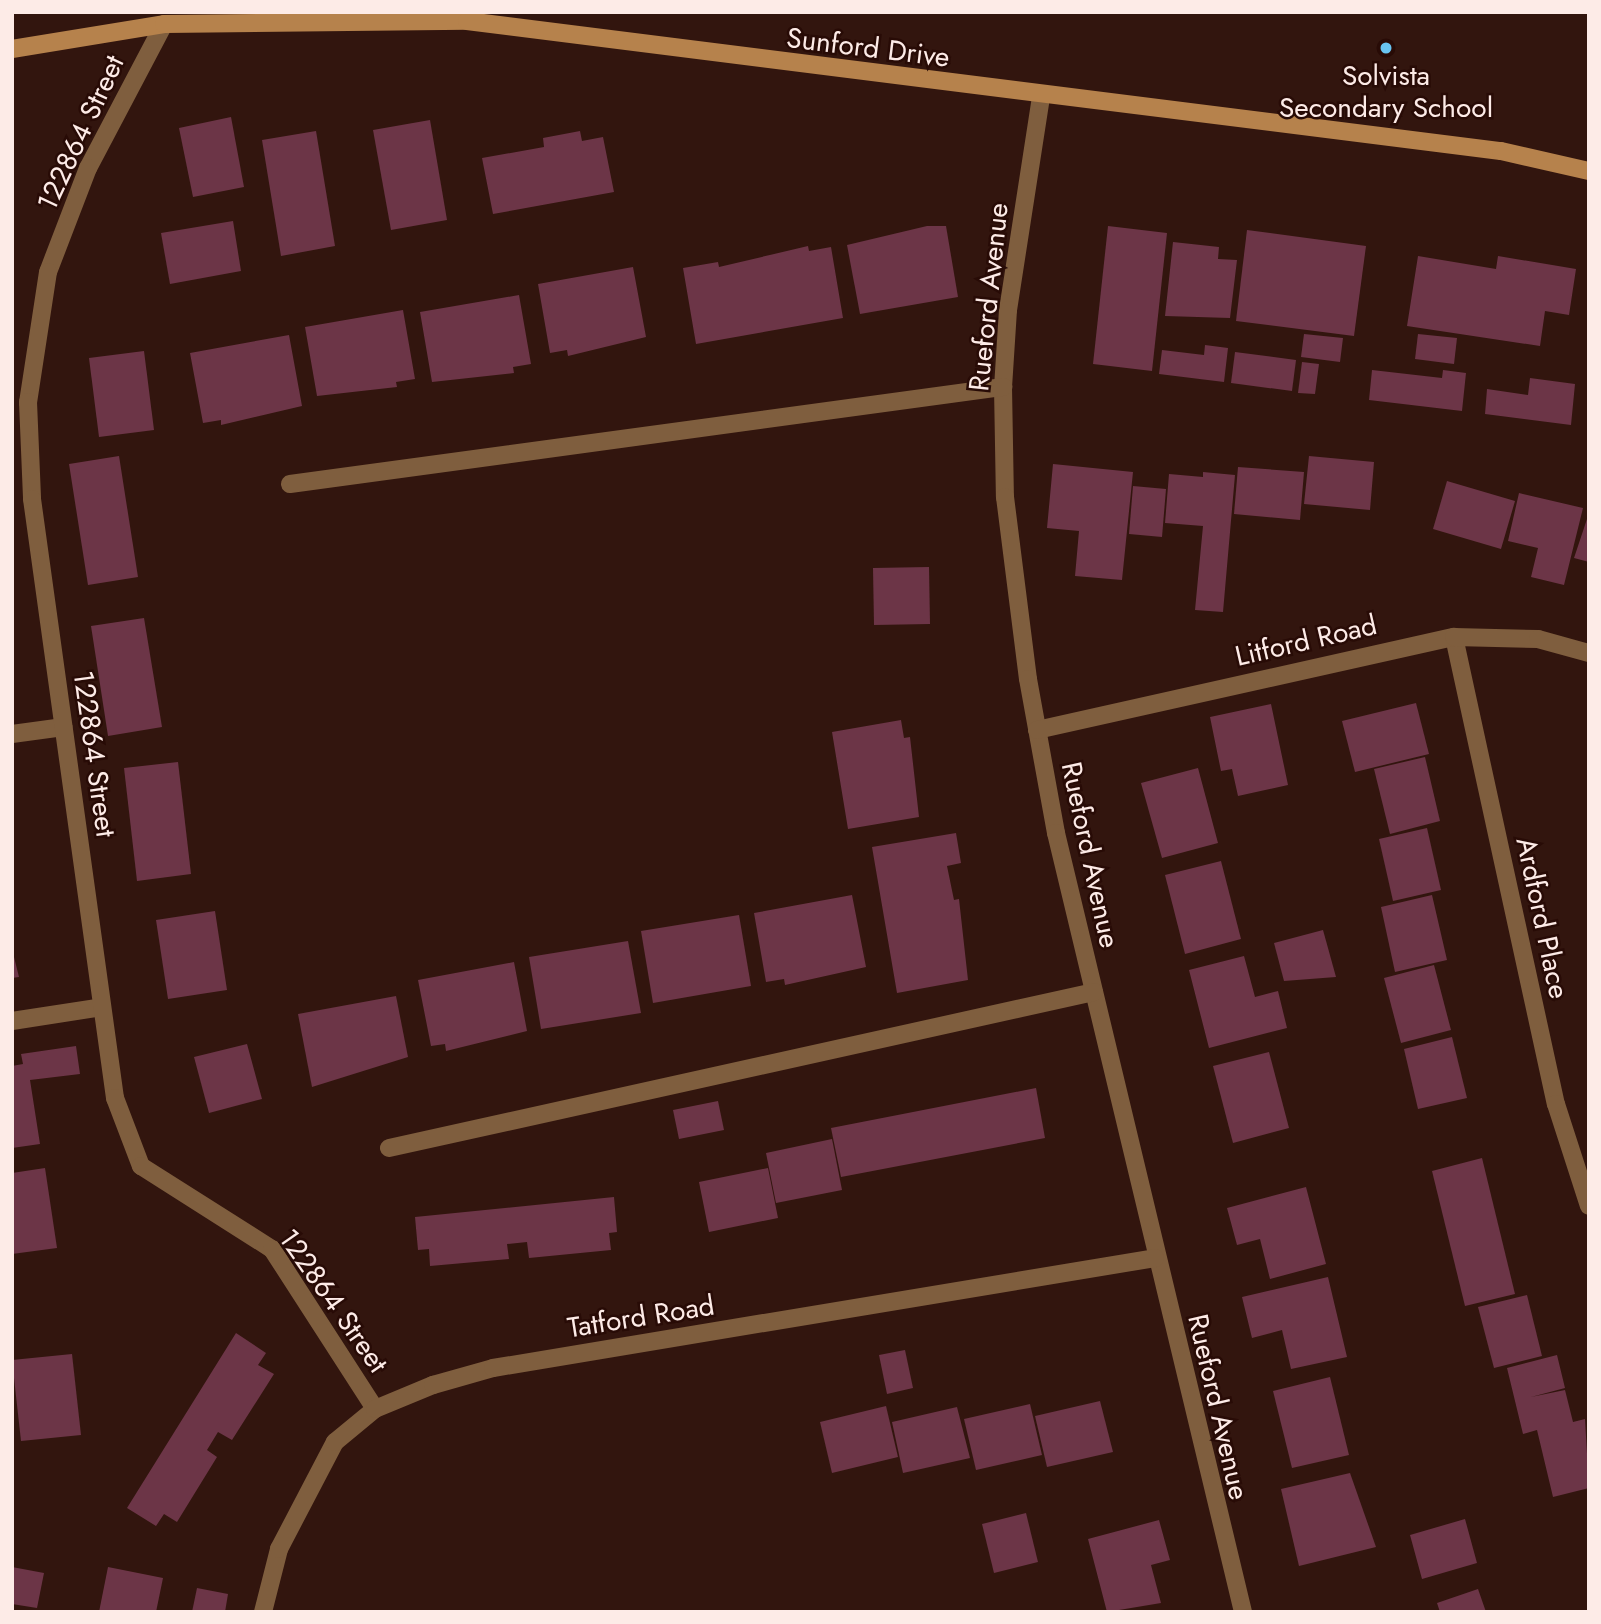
<!DOCTYPE html>
<style>
body{margin:0}
#map{position:relative;width:1601px;height:1624px;overflow:hidden;background:#32150e;font-family:Jost,sans-serif}
div>[style]{position:absolute}
[style*='--x']{left:calc(var(--x)*1px);top:calc(var(--y)*1px);width:calc(var(--w)*1px);rotate:calc(var(--a)*1deg)}
.building>*{inset:0;background:#6c3547}
.lane>*{height:18px;margin:-9px;padding:0 9px;transform-origin:9px;border-radius:9px;background:#7f5e3e}
.street>*{height:18px;margin:-9px;padding:0 9px;transform-origin:9px;border-radius:9px;background:#7f5e3e}
.secondary>*{height:18px;margin:-9px;padding:0 9px;transform-origin:9px;border-radius:9px;background:#b6824c}
.dots>*{width:19px;height:19px;translate:-50% -50%;box-sizing:border-box;border:4px solid #280b06;border-radius:50%}
span{translate:-50% -50%;white-space:nowrap;text-align:center;line-height:1.15;-webkit-text-stroke:5px #280b06;paint-order:stroke}
.street-label{font-size:28px;color:#fdebe7}
.poi-label{font-size:28px;color:#fdebe7}
.frame{position:absolute;inset:0;border:14px solid #fdebe7;pointer-events:none}
</style>
<div id="map">
<div class="building">
<i style="clip-path:polygon(231px 117px,244px 187px,193px 197px,179px 128px)"></i>
<i style="clip-path:polygon(430px 120px,447px 220px,391px 230px,373px 130px)"></i>
<i style="clip-path:polygon(316px 131px,335px 246px,281px 256px,262px 140px)"></i>
<i style="clip-path:polygon(580px 131px,582px 141px,603px 137px,614px 192px,493px 214px,482px 158px,544px 147px,543px 138px)"></i>
<i style="clip-path:polygon(233px 221px,241px 271px,170px 284px,161px 233px)"></i>
<i style="clip-path:polygon(927px 226px,946px 226px,958px 297px,860px 314px,847px 245px)"></i>
<i style="clip-path:polygon(1108px 226px,1167px 233px,1152px 371px,1093px 364px)"></i>
<i style="clip-path:polygon(1247px 230px,1366px 246px,1354px 336px,1236px 321px)"></i>
<i style="clip-path:polygon(1173px 242px,1219px 247px,1218px 259px,1237px 260px,1230px 318px,1165px 316px)"></i>
<i style="clip-path:polygon(808px 246px,809px 251px,831px 247px,843px 318px,696px 344px,683px 268px,718px 262px,719px 267px)"></i>
<i style="clip-path:polygon(1418px 256px,1496px 269px,1498px 256px,1576px 269px,1569px 315px,1545px 311px,1540px 346px,1407px 326px)"></i>
<i style="clip-path:polygon(633px 267px,646px 337px,568px 356px,567px 350px,550px 353px,538px 284px)"></i>
<i style="clip-path:polygon(519px 295px,531px 364px,513px 367px,514px 373px,432px 382px,420px 312px)"></i>
<i style="clip-path:polygon(403px 310px,415px 379px,396px 382px,397px 387px,317px 396px,305px 327px)"></i>
<i style="clip-path:polygon(1304px 334px,1343px 338px,1340px 362px,1301px 357px)"></i>
<i style="clip-path:polygon(1418px 334px,1457px 338px,1454px 364px,1415px 359px)"></i>
<i style="clip-path:polygon(289px 335px,302px 406px,221px 425px,221px 420px,203px 423px,190px 353px)"></i>
<i style="clip-path:polygon(1205px 345px,1228px 348px,1224px 382px,1159px 374px,1162px 350px,1204px 355px)"></i>
<i style="clip-path:polygon(144px 351px,154px 430px,99px 437px,89px 358px)"></i>
<i style="clip-path:polygon(1235px 352px,1296px 360px,1292px 391px,1231px 383px)"></i>
<i style="clip-path:polygon(1302px 362px,1319px 364px,1315px 394px,1298px 393px)"></i>
<i style="clip-path:polygon(1372px 370px,1442px 378px,1443px 370px,1466px 373px,1462px 411px,1369px 400px)"></i>
<i style="clip-path:polygon(1530px 378px,1575px 384px,1571px 425px,1485px 414px,1487px 389px,1528px 395px)"></i>
<i style="clip-path:polygon(119px 456px,138px 577px,88px 585px,69px 464px)"></i>
<i style="clip-path:polygon(1309px 456px,1374px 462px,1370px 510px,1304px 504px)"></i>
<i style="clip-path:polygon(1053px 464px,1133px 472px,1122px 580px,1075px 576px,1079px 531px,1047px 528px)"></i>
<i style="clip-path:polygon(1238px 467px,1304px 472px,1300px 520px,1234px 514px)"></i>
<i style="clip-path:polygon(1203px 472px,1235px 475px,1223px 612px,1195px 610px,1203px 526px,1165px 523px,1169px 474px,1203px 477px)"></i>
<i style="clip-path:polygon(1447px 481px,1515px 501px,1501px 549px,1433px 529px)"></i>
<i style="clip-path:polygon(1133px 486px,1166px 489px,1162px 537px,1129px 534px)"></i>
<i style="clip-path:polygon(1519px 493px,1583px 508px,1564px 585px,1531px 577px,1538px 548px,1508px 541px)"></i>
<i style="clip-path:polygon(1589px 513px,1589px 562px,1574px 558px)"></i>
<i style="clip-path:polygon(929px 567px,930px 624px,874px 625px,873px 568px)"></i>
<i style="clip-path:polygon(144px 618px,162px 727px,108px 736px,91px 626px)"></i>
<i style="clip-path:polygon(1416px 703px,1429px 754px,1355px 772px,1342px 721px)"></i>
<i style="clip-path:polygon(1271px 704px,1288px 785px,1238px 796px,1232px 769px,1221px 771px,1210px 717px)"></i>
<i style="clip-path:polygon(901px 720px,904px 738px,910px 737px,919px 817px,848px 829px,832px 732px)"></i>
<i style="clip-path:polygon(1425px 757px,1440px 821px,1390px 834px,1374px 769px)"></i>
<i style="clip-path:polygon(178px 762px,191px 874px,137px 881px,124px 768px)"></i>
<i style="clip-path:polygon(1198px 768px,1218px 843px,1162px 858px,1141px 783px)"></i>
<i style="clip-path:polygon(1427px 828px,1441px 890px,1393px 901px,1379px 839px)"></i>
<i style="clip-path:polygon(956px 833px,961px 863px,947px 866px,954px 900px,959px 899px,968px 980px,897px 993px,872px 847px)"></i>
<i style="clip-path:polygon(1221px 861px,1241px 939px,1185px 954px,1165px 875px)"></i>
<i style="clip-path:polygon(852px 895px,866px 967px,785px 985px,784px 979px,766px 982px,754px 913px)"></i>
<i style="clip-path:polygon(1432px 895px,1447px 960px,1395px 972px,1381px 907px)"></i>
<i style="clip-path:polygon(215px 911px,227px 990px,168px 999px,156px 920px)"></i>
<i style="clip-path:polygon(739px 915px,751px 986px,653px 1003px,641px 931px)"></i>
<i style="clip-path:polygon(1323px 930px,1336px 977px,1284px 981px,1274px 943px)"></i>
<i style="clip-path:polygon(628px 941px,641px 1013px,541px 1029px,529px 957px)"></i>
<i style="clip-path:polygon(12px 949px,19px 977px,12px 978px)"></i>
<i style="clip-path:polygon(1244px 956px,1255px 997px,1278px 991px,1287px 1028px,1209px 1048px,1189px 970px)"></i>
<i style="clip-path:polygon(514px 962px,527px 1031px,446px 1051px,445px 1044px,431px 1046px,418px 980px)"></i>
<i style="clip-path:polygon(1434px 965px,1451px 1030px,1401px 1043px,1384px 978px)"></i>
<i style="clip-path:polygon(396px 996px,408px 1057px,312px 1087px,298px 1014px)"></i>
<i style="clip-path:polygon(1452px 1037px,1467px 1098px,1418px 1109px,1404px 1049px)"></i>
<i style="clip-path:polygon(247px 1044px,262px 1099px,209px 1113px,194px 1057px)"></i>
<i style="clip-path:polygon(76px 1046px,80px 1074px,30px 1080px,40px 1144px,12px 1148px,12px 1066px,23px 1064px,21px 1054px)"></i>
<i style="clip-path:polygon(1269px 1052px,1289px 1128px,1233px 1143px,1213px 1066px)"></i>
<i style="clip-path:polygon(1036px 1088px,1045px 1138px,841px 1177px,831px 1128px)"></i>
<i style="clip-path:polygon(718px 1101px,724px 1130px,679px 1139px,673px 1110px)"></i>
<i style="clip-path:polygon(832px 1139px,842px 1190px,776px 1203px,766px 1153px)"></i>
<i style="clip-path:polygon(1482px 1158px,1515px 1294px,1465px 1306px,1432px 1171px)"></i>
<i style="clip-path:polygon(45px 1168px,57px 1248px,12px 1254px,12px 1173px)"></i>
<i style="clip-path:polygon(768px 1168px,778px 1218px,709px 1232px,699px 1182px)"></i>
<i style="clip-path:polygon(1306px 1187px,1326px 1264px,1270px 1279px,1260px 1239px,1237px 1245px,1227px 1208px)"></i>
<i style="clip-path:polygon(614px 1197px,617px 1232px,609px 1233px,611px 1250px,529px 1258px,527px 1242px,507px 1244px,509px 1259px,430px 1266px,429px 1249px,418px 1250px,415px 1217px)"></i>
<i style="clip-path:polygon(1328px 1277px,1347px 1357px,1291px 1369px,1282px 1330px,1252px 1338px,1242px 1297px)"></i>
<i style="clip-path:polygon(1527px 1295px,1542px 1356px,1494px 1368px,1478px 1307px)"></i>
<i style="clip-path:polygon(236px 1333px,266px 1353px,258px 1365px,274px 1374px,232px 1440px,218px 1432px,207px 1450px,217px 1457px,177px 1522px,164px 1514px,156px 1526px,127px 1508px)"></i>
<i style="clip-path:polygon(905px 1350px,913px 1388px,887px 1394px,879px 1355px)"></i>
<i style="clip-path:polygon(72px 1354px,81px 1435px,21px 1441px,12px 1360px)"></i>
<i style="clip-path:polygon(1557px 1355px,1565px 1388px,1531px 1397px,1565px 1390px,1573px 1422px,1585px 1419px,1589px 1488px,1553px 1497px,1537px 1430px,1523px 1434px,1507px 1368px)"></i>
<i style="clip-path:polygon(1330px 1377px,1349px 1455px,1292px 1468px,1273px 1391px)"></i>
<i style="clip-path:polygon(1100px 1401px,1113px 1452px,1047px 1467px,1035px 1416px)"></i>
<i style="clip-path:polygon(1030px 1404px,1042px 1455px,976px 1470px,964px 1419px)"></i>
<i style="clip-path:polygon(886px 1406px,898px 1457px,832px 1473px,820px 1422px)"></i>
<i style="clip-path:polygon(957px 1407px,970px 1458px,903px 1473px,892px 1422px)"></i>
<i style="clip-path:polygon(1350px 1473px,1376px 1547px,1299px 1566px,1281px 1489px)"></i>
<i style="clip-path:polygon(1026px 1513px,1038px 1562px,994px 1573px,982px 1524px)"></i>
<i style="clip-path:polygon(1465px 1519px,1477px 1563px,1422px 1579px,1410px 1535px)"></i>
<i style="clip-path:polygon(1159px 1520px,1170px 1560px,1151px 1565px,1161px 1603px,1107px 1612px,1088px 1539px)"></i>
<i style="clip-path:polygon(12px 1567px,44px 1573px,37px 1608px,12px 1604px)"></i>
<i style="clip-path:polygon(108px 1567px,163px 1578px,156px 1612px,99px 1612px)"></i>
<i style="clip-path:polygon(197px 1588px,228px 1594px,225px 1612px,192px 1612px)"></i>
<i style="clip-path:polygon(1478px 1589px,1486px 1612px,1440px 1612px,1437px 1603px)"></i>
</div>
<div class="lane">
<i style="--x:12;--y:734;--w:52;--a:-7.7"></i>
<i style="--x:12;--y:1021;--w:91;--a:-8.8"></i>
</div>
<div class="street">
<i style="--x:164;--y:24;--w:163;--a:117.8"></i>
<i style="--x:88;--y:168;--w:111;--a:111"></i>
<i style="--x:48;--y:272;--w:132;--a:98.7"></i>
<i style="--x:28;--y:402;--w:97;--a:87.6"></i>
<i style="--x:32;--y:499;--w:605;--a:82.11"></i>
<i style="--x:115;--y:1098;--w:73;--a:69.1"></i>
<i style="--x:141;--y:1166;--w:155;--a:32.4"></i>
<i style="--x:272;--y:1249;--w:190;--a:57.2"></i>
<i style="--x:1041;--y:97;--w:216;--a:98.8"></i>
<i style="--x:1008;--y:310;--w:77;--a:93.7"></i>
<i style="--x:1003;--y:387;--w:110;--a:89"></i>
<i style="--x:1005;--y:497;--w:183;--a:82.8"></i>
<i style="--x:1028;--y:679;--w:157;--a:79.7"></i>
<i style="--x:1056;--y:833;--w:801;--a:76.5"></i>
<i style="--x:290;--y:484;--w:720;--a:-7.75"></i>
<i style="--x:1454;--y:637;--w:478;--a:77.7"></i>
<i style="--x:1556;--y:1104;--w:107;--a:72.1"></i>
<i style="--x:1037;--y:730;--w:427;--a:-12.6"></i>
<i style="--x:1454;--y:637;--w:84;--a:1.4"></i>
<i style="--x:1538;--y:639;--w:53;--a:15.4"></i>
<i style="--x:389;--y:1148;--w:722;--a:-12.48"></i>
<i style="--x:263;--y:1612;--w:65;--a:-75.7"></i>
<i style="--x:279;--y:1549;--w:121;--a:-62.4"></i>
<i style="--x:335;--y:1442;--w:52;--a:-39.5"></i>
<i style="--x:375;--y:1409;--w:63;--a:-22.5"></i>
<i style="--x:433;--y:1385;--w:62;--a:-15.8"></i>
<i style="--x:493;--y:1368;--w:671;--a:-9.43"></i>
</div>
<div class="secondary">
<i style="--x:12;--y:49;--w:154;--a:-9.3"></i>
<i style="--x:164;--y:24;--w:303;--a:-0.6"></i>
<i style="--x:467;--y:21;--w:1042;--a:7.17"></i>
<i style="--x:1501;--y:151;--w:90;--a:12.8"></i>
</div>
<div class="dots">
<i style="left:1386px;top:48px;background:#69c4f1"></i>
</div>
<div class="street-label">
<span style="left:868px;top:48px;rotate:7deg">Sunford Drive</span>
<span style="left:81px;top:133px;rotate:-65deg">122864 Street</span>
<span style="left:989px;top:297px;rotate:-84deg">Rueford Avenue</span>
<span style="left:1306px;top:641px;rotate:-13deg">Litford Road</span>
<span style="left:94px;top:754px;rotate:82deg">122864 Street</span>
<span style="left:1090px;top:855px;rotate:78deg">Rueford Avenue</span>
<span style="left:1542px;top:918px;rotate:78deg">Ardford Place</span>
<span style="left:333px;top:1301px;rotate:55deg">122864 Street</span>
<span style="left:641px;top:1317px;rotate:-9deg">Tatford Road</span>
<span style="left:1218px;top:1407px;rotate:77deg">Rueford Avenue</span>
</div>
<div class="poi-label">
<span style="left:1386px;top:92px">Solvista<br>Secondary School</span>
</div>
<div class="frame"></div>
</div>
